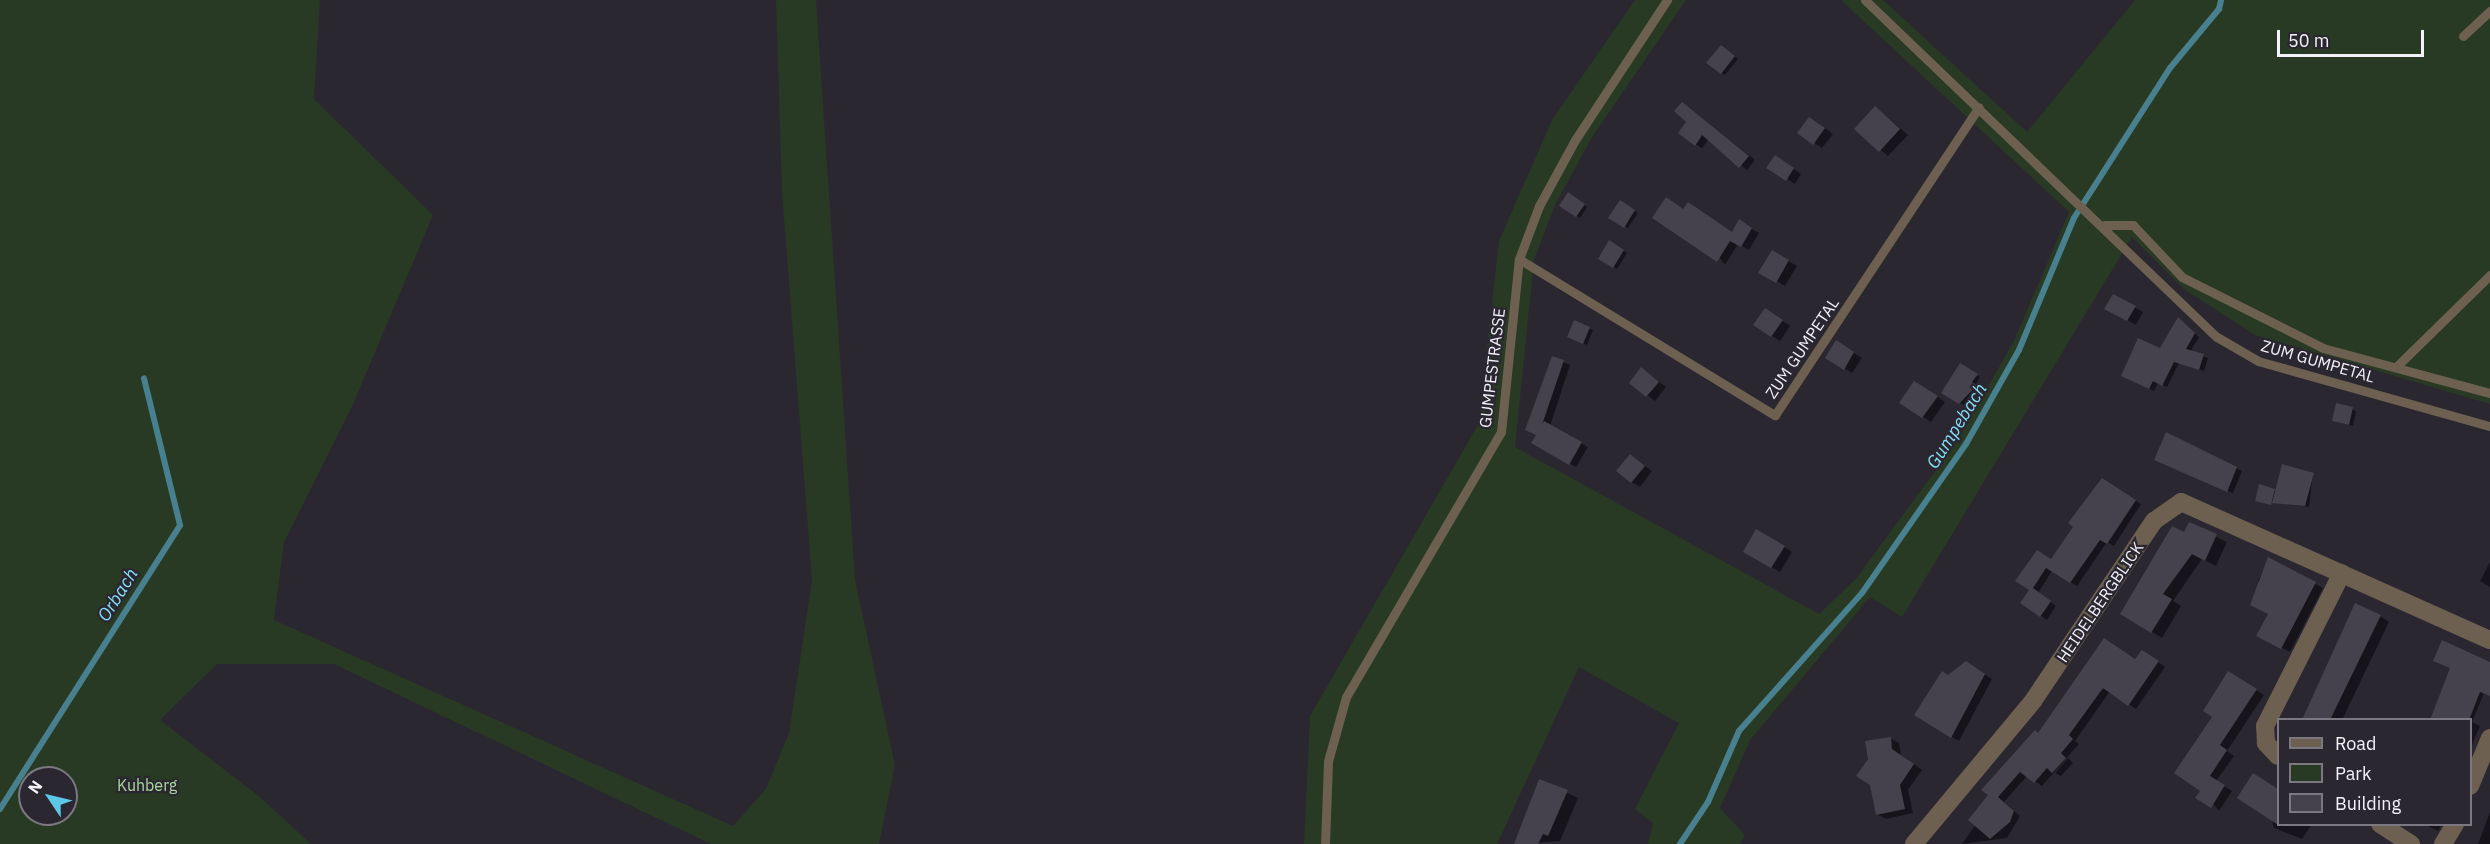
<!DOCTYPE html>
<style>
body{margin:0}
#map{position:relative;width:2490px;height:844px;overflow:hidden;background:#2a2731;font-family:"IBM Plex Sans",sans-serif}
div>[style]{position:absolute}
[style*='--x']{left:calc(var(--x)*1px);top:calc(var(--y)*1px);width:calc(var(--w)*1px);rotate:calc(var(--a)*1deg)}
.green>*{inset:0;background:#283a23}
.shadow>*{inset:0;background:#0007}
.stream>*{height:6px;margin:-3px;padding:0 3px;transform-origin:3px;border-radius:3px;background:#48808f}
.building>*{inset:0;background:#46424d}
.lane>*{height:9px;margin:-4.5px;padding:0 4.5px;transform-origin:4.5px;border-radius:4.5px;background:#6d6051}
.street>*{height:18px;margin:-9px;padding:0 9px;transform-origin:9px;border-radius:9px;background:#6d6051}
span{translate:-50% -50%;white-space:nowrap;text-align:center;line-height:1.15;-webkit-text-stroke:4.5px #2a2731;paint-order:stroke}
.street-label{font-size:16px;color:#f4f2f9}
.park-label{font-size:16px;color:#aad89d}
.water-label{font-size:18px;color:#84dff7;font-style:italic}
.legend{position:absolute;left:2277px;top:718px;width:195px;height:108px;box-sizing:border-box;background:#2a2731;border:2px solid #7b7881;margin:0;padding:8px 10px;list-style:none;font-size:18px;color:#f4f2f9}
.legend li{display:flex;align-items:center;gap:12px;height:30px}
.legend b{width:30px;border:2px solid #7b7881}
.north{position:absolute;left:18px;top:766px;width:60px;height:60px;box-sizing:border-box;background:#2a2731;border:2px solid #7b7881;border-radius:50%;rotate:305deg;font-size:16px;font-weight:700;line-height:24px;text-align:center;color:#f4f2f9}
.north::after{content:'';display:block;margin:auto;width:21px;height:27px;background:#5dc7e8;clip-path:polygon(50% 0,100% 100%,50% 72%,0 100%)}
.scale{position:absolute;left:2277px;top:30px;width:147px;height:27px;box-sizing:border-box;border:3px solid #f4f2f9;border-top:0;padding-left:8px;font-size:18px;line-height:21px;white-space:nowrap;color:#f4f2f9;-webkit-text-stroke:4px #2a2731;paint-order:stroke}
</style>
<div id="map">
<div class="green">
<i style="clip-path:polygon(evenodd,0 0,320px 0,314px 99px,433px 215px,354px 402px,284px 542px,274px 620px,733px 826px,766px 789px,789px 733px,812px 580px,782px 192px,776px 0,816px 0,855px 580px,895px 765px,879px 844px,711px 844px,334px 664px,217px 664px,160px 720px,260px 797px,311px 844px,0 844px,0 0,30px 778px,66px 778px,66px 814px,30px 814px,30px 778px)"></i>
<i style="clip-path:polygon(1635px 0,1686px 0,1592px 137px,1555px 205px,1534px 260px,1515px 447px,1819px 614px,1855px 580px,1956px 443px,2014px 341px,2069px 212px,1841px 0,1883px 0,2027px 132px,2135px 0,2490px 0,2490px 404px,2255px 335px,2184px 289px,2132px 237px,1902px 617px,1870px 597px,1750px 740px,1720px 808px,1745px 835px,1740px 844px,1648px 844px,1653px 823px,1635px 809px,1679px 723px,1579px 667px,1497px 844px,1304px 844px,1310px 716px,1478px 425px,1499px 241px,1552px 120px)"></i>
</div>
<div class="shadow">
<i style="clip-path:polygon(1725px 49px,1738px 59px,1725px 75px,1708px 63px)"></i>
<i style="clip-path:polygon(1682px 104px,1755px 160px,1747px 170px,1709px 139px,1702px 148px,1695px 144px)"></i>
<i style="clip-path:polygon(1876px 108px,1908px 135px,1888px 156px,1856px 129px)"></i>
<i style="clip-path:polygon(1818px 123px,1833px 134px,1822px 148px,1799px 133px)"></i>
<i style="clip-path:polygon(1784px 162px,1801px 174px,1795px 184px,1787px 179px)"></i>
<i style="clip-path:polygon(1568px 194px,1587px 207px,1580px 218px,1561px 205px)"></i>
<i style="clip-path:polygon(1620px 202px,1638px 213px,1628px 228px,1610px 217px)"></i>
<i style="clip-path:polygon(1684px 210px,1733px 233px,1740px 222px,1759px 233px,1749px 250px,1738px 244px,1725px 265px)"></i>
<i style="clip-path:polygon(1610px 242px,1627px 253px,1617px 269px,1600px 258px)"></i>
<i style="clip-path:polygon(1773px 252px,1797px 266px,1785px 286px,1761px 272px)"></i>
<i style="clip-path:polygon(2114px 296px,2143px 312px,2136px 325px,2106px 308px)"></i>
<i style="clip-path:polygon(1774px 315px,1790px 326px,1780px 341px,1755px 325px)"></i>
<i style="clip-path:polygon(2178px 319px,2199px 337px,2190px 352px,2208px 358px,2204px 371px,2179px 363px,2167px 387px,2158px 383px,2154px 391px,2127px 378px,2160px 350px)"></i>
<i style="clip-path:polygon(1574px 322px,1593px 330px,1587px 345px,1572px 338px)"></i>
<i style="clip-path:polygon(1836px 342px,1862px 358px,1852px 373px,1827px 358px)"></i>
<i style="clip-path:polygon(1563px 362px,1570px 365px,1550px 426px,1588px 447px,1576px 467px,1533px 443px)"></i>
<i style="clip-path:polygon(1960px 365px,1980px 377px,1975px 385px,1979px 388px,1964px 405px,1943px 393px)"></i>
<i style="clip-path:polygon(1642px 369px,1666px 387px,1655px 401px,1631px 383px)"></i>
<i style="clip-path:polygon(1923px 387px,1945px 402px,1931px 422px,1901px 403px)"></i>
<i style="clip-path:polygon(2337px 405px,2356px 411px,2353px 426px,2338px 422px)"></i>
<i style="clip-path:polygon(2166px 435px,2242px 471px,2233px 493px,2162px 463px)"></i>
<i style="clip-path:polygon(1630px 455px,1652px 471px,1640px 487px,1631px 482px)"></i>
<i style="clip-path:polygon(2313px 474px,2309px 507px,2257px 500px,2260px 486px,2276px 491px)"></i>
<i style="clip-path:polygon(2108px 483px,2141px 504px,2114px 546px,2107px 542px,2077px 586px,2052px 571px,2038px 593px,2056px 606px,2047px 620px,2022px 603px,2031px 590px,2017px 581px,2052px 561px)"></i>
<i style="clip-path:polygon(2190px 524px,2227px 542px,2216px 566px,2202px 559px,2173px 601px,2181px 606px,2162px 638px,2122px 614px)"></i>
<i style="clip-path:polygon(1757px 531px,1792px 552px,1780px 572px,1745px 551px)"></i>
<i style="clip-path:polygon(2269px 559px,2323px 588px,2290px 652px,2266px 640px,2270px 614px,2264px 584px,2258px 581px)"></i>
<i style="clip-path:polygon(2490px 562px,2490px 587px,2480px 581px)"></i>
<i style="clip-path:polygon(2380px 616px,2389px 622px,2342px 720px,2303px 720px)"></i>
<i style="clip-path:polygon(2150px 656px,2165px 667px,2136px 709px,2110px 691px,2075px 741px,2079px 744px,2042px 786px,2027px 776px,2004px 802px,2020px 816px,2007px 838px,1962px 844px,2039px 734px)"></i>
<i style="clip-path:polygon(2490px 664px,2490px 695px,2484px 693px,2472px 722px,2480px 726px,2470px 749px,2470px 720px,2432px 720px,2452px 668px)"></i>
<i style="clip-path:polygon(1973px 667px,1992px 679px,1959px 741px,1952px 737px,1948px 677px)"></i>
<i style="clip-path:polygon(2229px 673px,2264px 695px,2227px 751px,2234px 756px,2216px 781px,2232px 791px,2219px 811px,2202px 790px,2214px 716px)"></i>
<i style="clip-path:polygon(1890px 738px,1899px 743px,1901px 755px,1922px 770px,1908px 790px,1913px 813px,1886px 819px,1877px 814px,1870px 760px)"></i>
<i style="clip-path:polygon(2068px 758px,2073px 763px,2061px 776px,2055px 773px)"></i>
<i style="clip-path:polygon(2260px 778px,2278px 791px,2278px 824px,2312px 824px,2302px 839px,2274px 828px)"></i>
<i style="clip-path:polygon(1540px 780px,1578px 798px,1560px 841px,1515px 844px)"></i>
<i style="clip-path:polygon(2490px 812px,2490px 844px,2478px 844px)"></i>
<i style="clip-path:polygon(2424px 824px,2442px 824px,2438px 831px)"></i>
</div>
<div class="stream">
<i style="--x:0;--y:809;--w:336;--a:-57.6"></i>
<i style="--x:180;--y:525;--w:151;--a:-103.8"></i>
<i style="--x:1680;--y:844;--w:50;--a:-56.3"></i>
<i style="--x:1708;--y:802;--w:77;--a:-66.4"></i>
<i style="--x:1739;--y:731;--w:185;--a:-48.3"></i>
<i style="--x:1862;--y:593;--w:182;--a:-55.1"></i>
<i style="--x:1966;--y:444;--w:108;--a:-60.6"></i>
<i style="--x:2019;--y:350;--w:143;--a:-67.4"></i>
<i style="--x:2074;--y:218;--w:178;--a:-57.4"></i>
<i style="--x:2170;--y:68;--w:77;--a:-50.3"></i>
<i style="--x:2219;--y:9;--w:9;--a:-77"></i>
</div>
<div class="building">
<i style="clip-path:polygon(1721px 45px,1735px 56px,1721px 74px,1706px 63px)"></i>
<i style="clip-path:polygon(1682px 102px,1749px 156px,1739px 168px,1702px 135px,1695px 146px,1678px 133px,1686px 122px,1674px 111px)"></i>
<i style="clip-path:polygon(1875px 106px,1900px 129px,1879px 152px,1854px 129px)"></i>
<i style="clip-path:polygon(1809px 117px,1825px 128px,1813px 145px,1797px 133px)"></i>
<i style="clip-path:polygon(1775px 155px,1794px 168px,1786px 181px,1766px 168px)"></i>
<i style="clip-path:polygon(1568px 192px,1585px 204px,1576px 217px,1559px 206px)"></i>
<i style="clip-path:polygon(1666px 197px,1683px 209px,1688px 202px,1732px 232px,1739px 219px,1752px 228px,1741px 247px,1730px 241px,1717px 262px,1652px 218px)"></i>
<i style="clip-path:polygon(1620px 200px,1635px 210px,1624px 228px,1608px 218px)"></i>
<i style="clip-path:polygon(1609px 240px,1624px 250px,1613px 268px,1598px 259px)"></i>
<i style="clip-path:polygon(1772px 250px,1789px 260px,1776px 283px,1758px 273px)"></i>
<i style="clip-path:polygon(2113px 294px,2136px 306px,2127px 321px,2104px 309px)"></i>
<i style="clip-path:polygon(1765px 308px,1783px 320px,1771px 337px,1753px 325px)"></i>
<i style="clip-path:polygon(2178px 317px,2195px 333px,2186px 349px,2204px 354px,2199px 370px,2174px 362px,2162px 386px,2153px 381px,2149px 389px,2121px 376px,2138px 338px,2160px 348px)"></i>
<i style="clip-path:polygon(1574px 320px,1590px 327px,1583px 344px,1567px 337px)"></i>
<i style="clip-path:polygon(1836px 340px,1854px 352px,1844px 370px,1825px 358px)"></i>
<i style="clip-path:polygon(1552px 356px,1564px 360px,1542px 425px,1544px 421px,1582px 442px,1569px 465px,1531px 443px,1536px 435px,1525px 430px)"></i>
<i style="clip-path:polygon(1960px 363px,1978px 374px,1972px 382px,1977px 385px,1959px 404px,1941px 393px)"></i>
<i style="clip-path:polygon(1641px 367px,1659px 382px,1646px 397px,1629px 383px)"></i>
<i style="clip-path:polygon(1914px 381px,1938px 396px,1922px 418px,1899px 403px)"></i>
<i style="clip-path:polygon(2336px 403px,2353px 407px,2349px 425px,2332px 421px)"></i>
<i style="clip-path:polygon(2166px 432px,2237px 467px,2227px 492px,2154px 460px)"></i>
<i style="clip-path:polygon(1630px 454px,1645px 466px,1631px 483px,1616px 471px)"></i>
<i style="clip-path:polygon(2282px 464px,2314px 473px,2305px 506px,2272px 503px)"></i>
<i style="clip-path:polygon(2102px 478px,2136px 500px,2107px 544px,2100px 540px,2070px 583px,2046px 568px,2033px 588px,2051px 601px,2040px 617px,2020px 603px,2029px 590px,2015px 581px,2037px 550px,2051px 559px,2073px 527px,2068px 523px)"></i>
<i style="clip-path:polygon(2259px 484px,2275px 489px,2271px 505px,2255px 501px)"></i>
<i style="clip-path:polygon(2189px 522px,2217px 534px,2205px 561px,2192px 554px,2163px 594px,2172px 599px,2151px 633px,2120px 614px,2172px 526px,2184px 532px)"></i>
<i style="clip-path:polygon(1756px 529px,1785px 546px,1771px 568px,1743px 552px)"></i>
<i style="clip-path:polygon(2268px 557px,2316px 582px,2281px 649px,2256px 636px,2268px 614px,2250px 605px)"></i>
<i style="clip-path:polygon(2355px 603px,2381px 615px,2330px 720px,2302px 720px)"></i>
<i style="clip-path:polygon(2104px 638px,2135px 659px,2142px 650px,2159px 661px,2128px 706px,2103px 688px,2069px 735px,2073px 739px,2061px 753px,2066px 758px,2052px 773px,2047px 768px,2034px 783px,2020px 772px,1998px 797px,2014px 811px,2010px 822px,1990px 839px,1968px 820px,1988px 795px,1981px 790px,2035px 730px,2038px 733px)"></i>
<i style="clip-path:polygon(2442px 640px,2490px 662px,2490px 696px,2480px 692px,2469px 720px,2430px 720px,2450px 668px,2433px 661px)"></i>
<i style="clip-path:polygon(1966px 661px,1985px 674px,1951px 738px,1914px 715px,1942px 671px,1948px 675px)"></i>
<i style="clip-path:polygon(2228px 671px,2257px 689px,2220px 745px,2227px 750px,2210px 776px,2225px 785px,2211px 808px,2195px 798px,2200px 791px,2174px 773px,2212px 717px,2203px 711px)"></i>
<i style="clip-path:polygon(1891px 737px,1892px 749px,1914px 764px,1900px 785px,1905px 809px,1876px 815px,1870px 785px,1856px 776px,1868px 759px,1865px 741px)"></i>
<i style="clip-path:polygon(2253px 773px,2278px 789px,2278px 825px,2237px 798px)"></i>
<i style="clip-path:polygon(1539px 779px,1568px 790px,1548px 836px,1543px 834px,1538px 844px,1514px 844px)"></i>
</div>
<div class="lane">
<i style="--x:1865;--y:0;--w:487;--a:43.8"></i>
<i style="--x:2217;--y:337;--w:48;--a:30.3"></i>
<i style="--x:2258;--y:361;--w:241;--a:15.7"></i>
<i style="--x:2463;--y:36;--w:37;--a:-43"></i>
<i style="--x:2105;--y:225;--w:28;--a:0"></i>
<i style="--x:2133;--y:225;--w:71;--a:46.7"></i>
<i style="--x:2182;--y:277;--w:158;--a:26.7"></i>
<i style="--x:2323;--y:348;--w:173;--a:15.1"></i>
<i style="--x:1519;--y:259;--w:300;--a:31.4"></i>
<i style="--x:1775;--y:415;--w:369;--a:-56.5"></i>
<i style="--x:2396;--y:367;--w:132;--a:-44.4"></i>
<i style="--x:1325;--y:844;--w:83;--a:-87.9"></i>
<i style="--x:1328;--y:761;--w:66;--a:-74.3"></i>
<i style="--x:1346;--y:697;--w:307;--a:-59.7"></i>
<i style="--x:1501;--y:432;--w:174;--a:-84.1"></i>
<i style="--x:1519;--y:259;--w:57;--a:-69.3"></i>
<i style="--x:1539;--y:206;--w:75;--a:-61.4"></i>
<i style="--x:1575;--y:140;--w:168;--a:-56.7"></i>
</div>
<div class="street">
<i style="--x:2278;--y:756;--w:18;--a:-133"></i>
<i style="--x:2266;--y:743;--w:17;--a:-93"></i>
<i style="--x:2265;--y:726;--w:171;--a:-63.3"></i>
<i style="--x:2470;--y:786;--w:52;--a:-67.4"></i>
<i style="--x:2380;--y:824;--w:37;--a:33"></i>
<i style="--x:1914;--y:844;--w:186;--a:-50.2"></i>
<i style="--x:2033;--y:701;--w:217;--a:-56.1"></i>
<i style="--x:2154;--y:521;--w:33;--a:-35"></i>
<i style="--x:2181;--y:502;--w:338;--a:24.1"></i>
<i style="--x:2443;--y:844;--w:23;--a:-59"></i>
</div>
<div class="street-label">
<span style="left:1802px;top:348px;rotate:-56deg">ZUM GUMPETAL</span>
<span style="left:2318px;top:361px;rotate:16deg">ZUM GUMPETAL</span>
<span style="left:1492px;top:368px;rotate:-83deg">GUMPESTRASSE</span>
<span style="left:2100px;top:602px;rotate:-56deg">HEIDELBERGBLICK</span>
</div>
<div class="park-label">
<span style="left:147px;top:785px">Kuhberg</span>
</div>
<div class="water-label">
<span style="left:1957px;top:426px;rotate:-58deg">Gumpebach</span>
<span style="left:118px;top:595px;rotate:-58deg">Orbach</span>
</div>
<ul class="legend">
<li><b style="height:8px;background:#6d6051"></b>Road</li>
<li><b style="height:16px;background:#283a23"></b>Park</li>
<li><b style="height:16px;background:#46424d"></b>Building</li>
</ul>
<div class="north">N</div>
<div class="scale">50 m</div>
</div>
